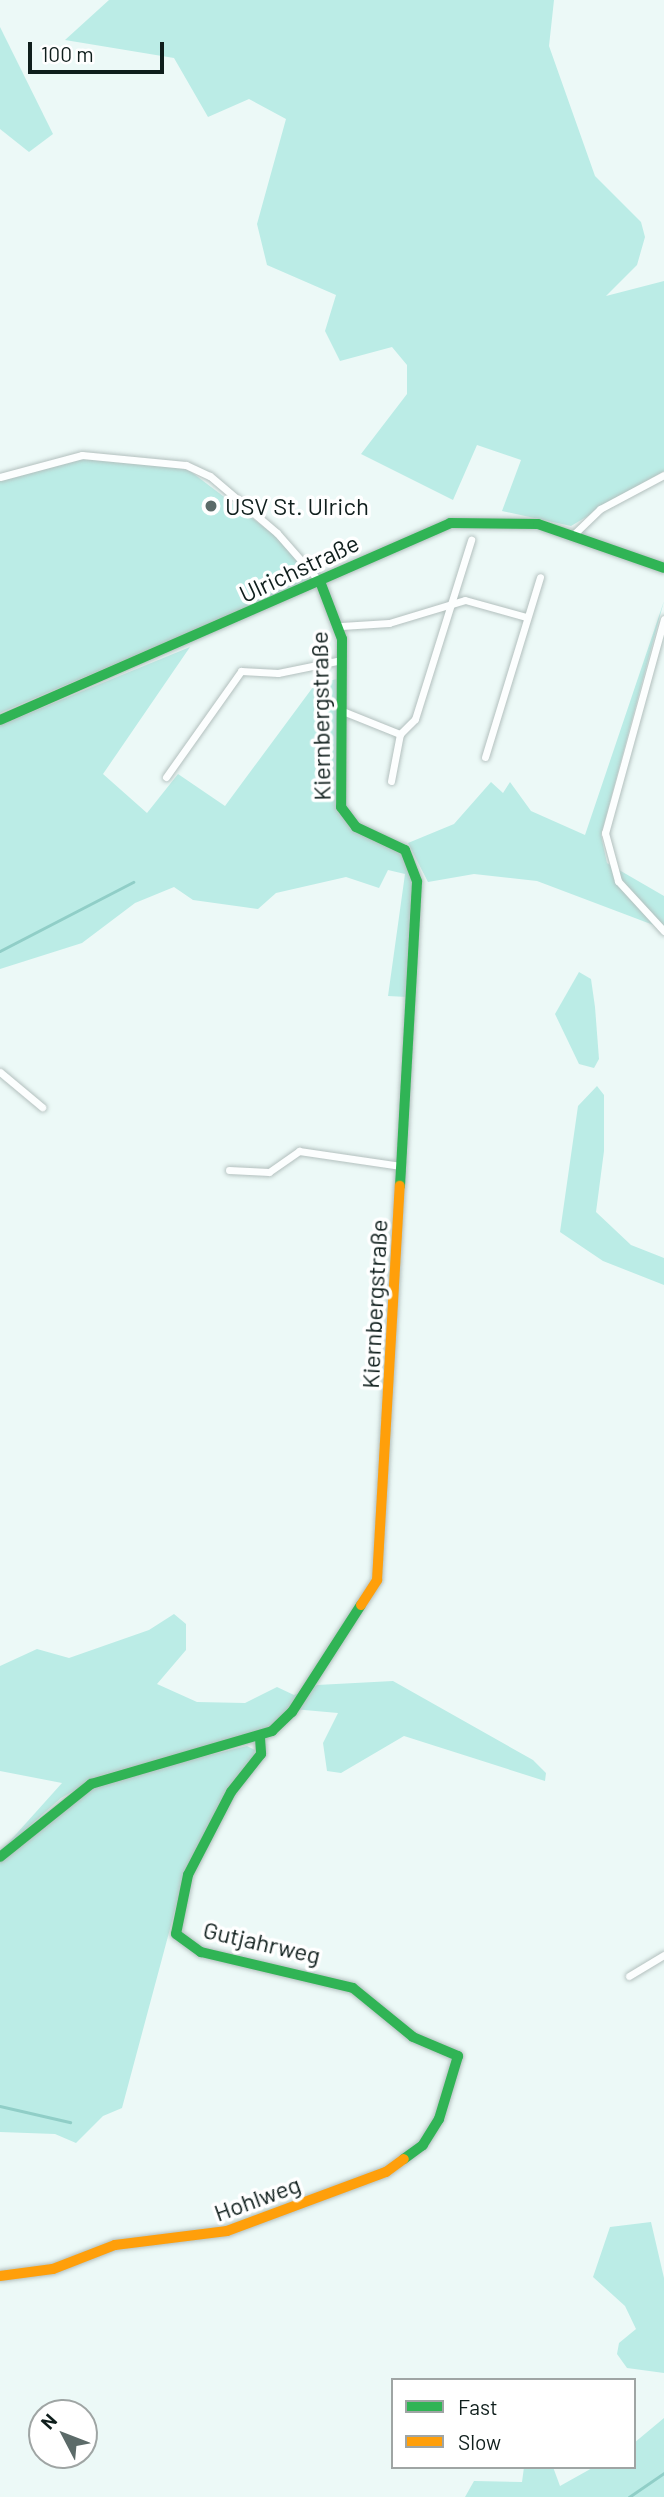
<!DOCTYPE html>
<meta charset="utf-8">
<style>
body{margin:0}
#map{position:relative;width:664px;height:2497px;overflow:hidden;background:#ecf9f7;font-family:Barlow,sans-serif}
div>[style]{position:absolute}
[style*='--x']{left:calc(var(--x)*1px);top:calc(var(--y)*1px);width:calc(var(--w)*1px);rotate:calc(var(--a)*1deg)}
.green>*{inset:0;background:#bbece6}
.stream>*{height:2.5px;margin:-1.25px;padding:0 1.25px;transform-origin:1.25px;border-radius:1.25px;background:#90cec7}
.roads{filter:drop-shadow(0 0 2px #b3c0be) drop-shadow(0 0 2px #b3c0be)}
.street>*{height:7px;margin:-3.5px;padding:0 3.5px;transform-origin:3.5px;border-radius:3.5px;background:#fcfefe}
.fast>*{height:10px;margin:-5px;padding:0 5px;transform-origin:5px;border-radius:5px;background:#30b455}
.slow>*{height:10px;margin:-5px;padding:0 5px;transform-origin:5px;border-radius:5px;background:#ff9f0a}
.dots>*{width:19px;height:19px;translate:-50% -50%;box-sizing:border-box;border:4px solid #fff;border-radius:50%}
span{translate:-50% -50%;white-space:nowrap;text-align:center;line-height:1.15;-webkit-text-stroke:7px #fff;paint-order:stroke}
.poi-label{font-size:24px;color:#0f1e1c}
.left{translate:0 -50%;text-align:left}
.street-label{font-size:24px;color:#0f1e1c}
.legend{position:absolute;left:391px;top:2378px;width:245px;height:91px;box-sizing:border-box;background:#fff;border:2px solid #9fa5a4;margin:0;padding:9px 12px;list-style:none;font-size:21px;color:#0f1e1c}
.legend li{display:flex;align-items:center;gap:14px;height:35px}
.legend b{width:35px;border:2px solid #9fa5a4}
.north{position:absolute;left:28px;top:2399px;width:70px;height:70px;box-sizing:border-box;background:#fff;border:2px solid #9fa5a4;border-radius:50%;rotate:312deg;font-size:19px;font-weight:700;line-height:28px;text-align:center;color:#0f1e1c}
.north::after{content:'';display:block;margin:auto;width:24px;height:32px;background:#5c6b69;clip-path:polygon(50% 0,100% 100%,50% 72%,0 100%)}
.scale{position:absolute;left:28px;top:42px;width:136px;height:32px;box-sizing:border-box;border:4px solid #0f1e1c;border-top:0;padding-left:9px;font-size:21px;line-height:24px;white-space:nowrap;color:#0f1e1c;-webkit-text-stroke:5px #fff;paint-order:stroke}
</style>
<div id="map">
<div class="green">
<i style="clip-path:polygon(109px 0,554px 0,549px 46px,595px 176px,641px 222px,645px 237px,637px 265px,606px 296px,664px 281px,664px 471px,571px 526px,502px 511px,521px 460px,477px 445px,453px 500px,361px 454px,407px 394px,407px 365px,392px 347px,340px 361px,325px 331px,336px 295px,267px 265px,257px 224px,286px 119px,249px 99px,208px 117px,174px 58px,65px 40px)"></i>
<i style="clip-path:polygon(0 27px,53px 134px,29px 152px,0 129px)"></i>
<i style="clip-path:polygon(94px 458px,155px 461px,190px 471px,281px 540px,308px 573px,308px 582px,0 713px,0 481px,52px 463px)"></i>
<i style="clip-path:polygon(664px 601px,601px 835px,607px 863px,664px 896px,664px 929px,537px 881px,474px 874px,428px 882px,408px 843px,454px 824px,491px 782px,503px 793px,510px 782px,531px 811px,585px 835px)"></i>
<i style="clip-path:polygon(190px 647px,103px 774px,147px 813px,178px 774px,225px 806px,316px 683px,338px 679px,339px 812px,351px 827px,400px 850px,412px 875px,407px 997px,388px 996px,405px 874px,388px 870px,379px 888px,346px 877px,276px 893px,258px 909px,193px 900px,174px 887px,135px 903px,82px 943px,0 969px,0 725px)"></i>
<i style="clip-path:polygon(579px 972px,591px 979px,595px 1007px,599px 1059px,594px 1068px,579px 1064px,555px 1014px)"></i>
<i style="clip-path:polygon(597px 1086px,604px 1095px,604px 1151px,596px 1212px,631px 1245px,664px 1258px,664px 1285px,603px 1261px,560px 1232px,578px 1106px)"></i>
<i style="clip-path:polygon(174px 1614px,186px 1624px,186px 1650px,157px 1684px,197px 1702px,245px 1703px,277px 1687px,294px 1695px,317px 1685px,393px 1681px,533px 1760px,546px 1773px,545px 1781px,404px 1736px,341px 1773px,327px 1771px,323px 1743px,338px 1713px,293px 1709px,269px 1729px,102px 1775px,61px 1798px,0 1852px,62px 1783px,0 1771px,0 1666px,37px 1649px,69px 1658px,149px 1630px)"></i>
<i style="clip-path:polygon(247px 1746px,255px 1750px,254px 1759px,182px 1884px,122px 2108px,103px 2116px,76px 2143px,55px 2134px,0 2132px,0 1862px,67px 1803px,106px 1780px)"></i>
<i style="clip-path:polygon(651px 2222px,664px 2278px,664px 2373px,627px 2368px,617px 2354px,619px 2343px,636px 2329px,625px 2306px,593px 2277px,610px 2227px)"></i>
<i style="clip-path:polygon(664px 2418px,664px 2497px,465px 2497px,474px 2481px,522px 2482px,524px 2467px,553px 2467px,560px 2486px,594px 2467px,634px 2467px,634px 2443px)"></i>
</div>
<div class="stream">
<i style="--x:0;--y:951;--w:150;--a:-27.4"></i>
<i style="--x:0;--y:2106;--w:72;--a:12.9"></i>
<i style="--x:629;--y:2497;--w:42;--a:-34.4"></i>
</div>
<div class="roads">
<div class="street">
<i style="--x:0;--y:477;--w:85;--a:-15"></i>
<i style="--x:82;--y:455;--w:104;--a:5.5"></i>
<i style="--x:186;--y:465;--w:26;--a:25"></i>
<i style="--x:210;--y:476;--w:88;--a:40.4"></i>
<i style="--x:277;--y:533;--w:67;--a:48.7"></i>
<i style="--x:572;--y:536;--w:39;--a:-44"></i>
<i style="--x:600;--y:509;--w:72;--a:-28"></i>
<i style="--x:664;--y:619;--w:222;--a:105.4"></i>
<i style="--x:605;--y:833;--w:50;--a:74.8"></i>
<i style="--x:618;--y:881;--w:68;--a:47.4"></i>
<i style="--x:341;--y:626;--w:48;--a:-3.6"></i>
<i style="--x:389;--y:623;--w:79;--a:-16.8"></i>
<i style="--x:465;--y:600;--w:63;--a:15.6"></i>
<i style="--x:340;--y:710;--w:65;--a:21.8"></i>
<i style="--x:400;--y:734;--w:21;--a:-45"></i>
<i style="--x:415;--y:719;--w:188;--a:-72.6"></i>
<i style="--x:485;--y:757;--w:188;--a:-73"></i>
<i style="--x:166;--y:777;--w:130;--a:-54.7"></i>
<i style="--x:241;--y:671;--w:37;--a:3"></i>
<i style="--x:278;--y:673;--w:65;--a:-11.5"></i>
<i style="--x:391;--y:781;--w:48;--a:-79.2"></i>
<i style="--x:0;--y:1072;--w:55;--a:39.8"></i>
<i style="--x:229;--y:1170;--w:40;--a:2.9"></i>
<i style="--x:269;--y:1172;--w:37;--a:-35"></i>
<i style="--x:299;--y:1151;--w:103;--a:8.4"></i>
<i style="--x:629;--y:1976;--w:41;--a:-31"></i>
</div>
<div class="fast">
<i style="--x:321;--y:584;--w:59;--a:69.1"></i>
<i style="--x:342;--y:639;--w:168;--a:90.3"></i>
<i style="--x:341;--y:807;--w:25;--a:53"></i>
<i style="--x:356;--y:827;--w:54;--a:25.1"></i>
<i style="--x:405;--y:850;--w:34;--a:69"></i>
<i style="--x:417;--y:882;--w:304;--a:93.2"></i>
<i style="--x:0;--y:720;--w:491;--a:-23.6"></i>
<i style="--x:450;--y:523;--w:88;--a:0.7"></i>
<i style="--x:538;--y:524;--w:133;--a:19.2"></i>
<i style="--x:260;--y:1738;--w:16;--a:86"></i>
<i style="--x:261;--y:1754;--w:48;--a:128.3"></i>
<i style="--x:231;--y:1792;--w:93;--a:117.4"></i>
<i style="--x:188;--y:1875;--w:60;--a:101.5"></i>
<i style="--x:176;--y:1934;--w:31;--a:36"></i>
<i style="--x:201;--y:1952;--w:156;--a:13.3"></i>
<i style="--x:353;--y:1988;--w:77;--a:39.2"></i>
<i style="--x:413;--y:2037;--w:49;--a:22.9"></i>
<i style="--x:458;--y:2056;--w:66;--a:106.8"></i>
<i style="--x:439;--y:2119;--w:31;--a:122"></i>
<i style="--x:423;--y:2145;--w:24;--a:144"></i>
<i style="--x:0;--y:1857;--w:117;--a:-38.7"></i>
<i style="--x:91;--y:1784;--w:189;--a:-16.3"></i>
<i style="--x:272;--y:1731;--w:28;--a:-44"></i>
<i style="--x:292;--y:1712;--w:127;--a:-57.2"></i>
</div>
<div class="slow">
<i style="--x:361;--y:1605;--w:30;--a:-57"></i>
<i style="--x:377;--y:1580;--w:395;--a:-86.7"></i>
<i style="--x:0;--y:2276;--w:53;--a:-7.5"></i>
<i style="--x:53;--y:2269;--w:66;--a:-21.2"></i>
<i style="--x:115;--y:2245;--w:113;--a:-7.1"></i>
<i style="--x:227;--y:2231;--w:170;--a:-20.4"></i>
<i style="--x:386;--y:2172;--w:22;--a:-36"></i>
</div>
</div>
<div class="dots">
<i style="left:211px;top:506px;background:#5c6b69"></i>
</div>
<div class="poi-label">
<span class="left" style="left:225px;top:506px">USV St. Ulrich</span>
</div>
<div class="street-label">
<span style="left:299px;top:568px;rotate:-25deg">Ulrichstraße</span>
<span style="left:320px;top:716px;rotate:-91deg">Kiernbergstraße</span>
<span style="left:374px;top:1304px;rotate:-87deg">Kiernbergstraße</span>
<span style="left:262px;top:1942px;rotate:13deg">Gutjahrweg</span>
<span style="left:257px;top:2198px;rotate:-20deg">Hohlweg</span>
</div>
<ul class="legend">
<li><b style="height:9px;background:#30b455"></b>Fast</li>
<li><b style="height:9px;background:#ff9f0a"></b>Slow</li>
</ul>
<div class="north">N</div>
<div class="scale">100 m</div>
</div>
